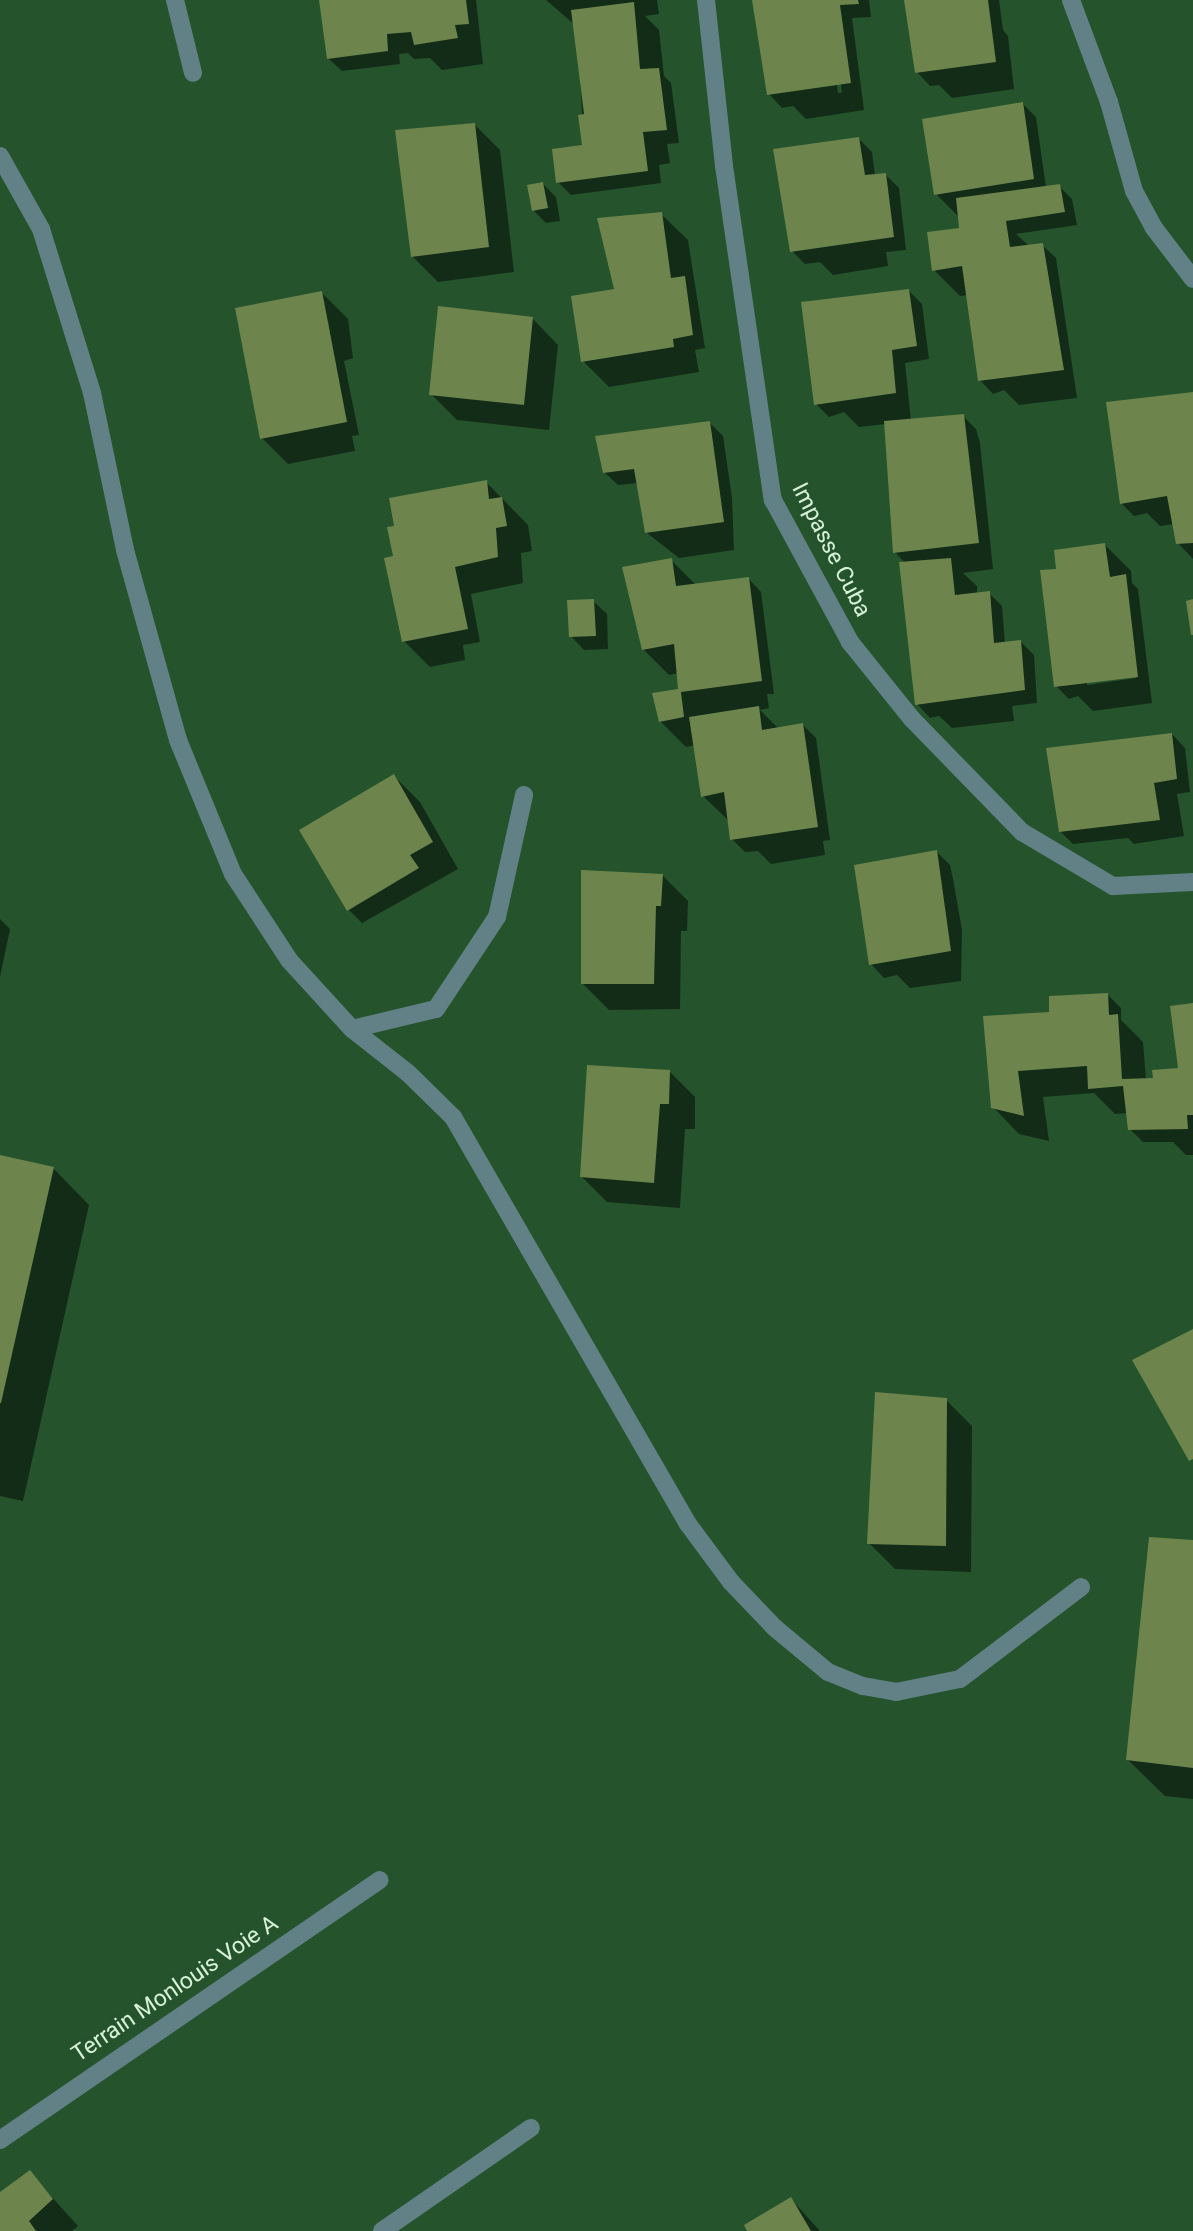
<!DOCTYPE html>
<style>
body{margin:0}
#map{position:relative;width:1193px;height:2231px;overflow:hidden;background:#25532c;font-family:Roboto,sans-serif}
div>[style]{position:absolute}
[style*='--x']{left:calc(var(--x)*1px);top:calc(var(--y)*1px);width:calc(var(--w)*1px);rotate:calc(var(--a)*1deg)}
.shadow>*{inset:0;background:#0007}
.building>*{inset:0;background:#6d844d}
.minor>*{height:18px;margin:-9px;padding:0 9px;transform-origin:9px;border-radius:9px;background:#618186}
span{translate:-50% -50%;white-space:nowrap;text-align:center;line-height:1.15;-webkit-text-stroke:6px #25532c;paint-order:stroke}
.street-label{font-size:23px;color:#d8f2da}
</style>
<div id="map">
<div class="shadow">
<i style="clip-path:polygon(320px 0,476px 0,483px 64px,442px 70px,430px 58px,414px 59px,408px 53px,399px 54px,400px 64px,342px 71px,328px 58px)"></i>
<i style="clip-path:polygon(546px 0,657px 0,659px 14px,645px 16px,659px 30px,664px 76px,671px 83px,679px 143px,667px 144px,670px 163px,659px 165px,661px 183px,571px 195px,558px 182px,584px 147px,578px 43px,575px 25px)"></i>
<i style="clip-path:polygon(754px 0,826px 0,838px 93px,842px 93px,830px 0,869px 0,871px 17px,852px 18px,864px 110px,806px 119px,793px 106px,782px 108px,769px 94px)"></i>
<i style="clip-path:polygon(906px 0,999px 0,1003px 30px,1008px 36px,1014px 89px,952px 98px,939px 85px,930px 86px,917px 72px)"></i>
<i style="clip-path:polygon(1023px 104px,1036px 117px,1046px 188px,1059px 186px,1072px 199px,1077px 225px,1016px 234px,1029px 246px,1042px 245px,1056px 258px,1077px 398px,1019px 405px,1004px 390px,993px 394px,980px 380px,968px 295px,960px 296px,934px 270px,961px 229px,960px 218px,936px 194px)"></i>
<i style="clip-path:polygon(474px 124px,500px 150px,514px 272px,438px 282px,412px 256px)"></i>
<i style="clip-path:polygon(859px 139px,872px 152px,875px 176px,886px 175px,899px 188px,906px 250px,886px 252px,888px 266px,833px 275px,820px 262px,805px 264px,792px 251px)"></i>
<i style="clip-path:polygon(543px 184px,556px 197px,560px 221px,546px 223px,533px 210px)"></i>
<i style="clip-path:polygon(661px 214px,688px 240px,705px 348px,695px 350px,699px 372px,609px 387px,583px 361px,615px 290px,599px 220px)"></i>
<i style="clip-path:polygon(909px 291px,922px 304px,929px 359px,905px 363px,911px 421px,963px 416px,976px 429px,980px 443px,993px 569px,963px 573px,977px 586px,977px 594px,989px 593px,1002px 606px,1005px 644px,1021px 642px,1034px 655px,1037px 703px,1012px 706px,1014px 721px,952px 728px,939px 716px,930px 718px,917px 704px,906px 564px,895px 552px,886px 424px,859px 427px,844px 412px,829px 417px,816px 404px)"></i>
<i style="clip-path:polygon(evenodd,322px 293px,348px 319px,353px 358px,344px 361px,359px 435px,352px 436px,355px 451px,288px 464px,262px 438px,322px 293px,325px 321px,328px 321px,331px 341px,325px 321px)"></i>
<i style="clip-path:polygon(532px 318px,558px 345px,549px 430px,457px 420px,431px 394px)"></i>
<i style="clip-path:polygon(1193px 394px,1193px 559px,1178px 543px,1174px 524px,1160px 526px,1147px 513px,1134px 516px,1121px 503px)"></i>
<i style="clip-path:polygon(710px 423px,723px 436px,732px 498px,734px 550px,679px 558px,647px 533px,639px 483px,618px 485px,604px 472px)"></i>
<i style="clip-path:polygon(486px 482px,528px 525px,532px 551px,521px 553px,523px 583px,471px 594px,480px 642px,463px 645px,465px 660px,430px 667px,404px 641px,397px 527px)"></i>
<i style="clip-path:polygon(evenodd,1105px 545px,1131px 571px,1132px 583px,1138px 589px,1152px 703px,1093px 711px,1078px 696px,1069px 699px,1056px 686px,1055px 571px,1105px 545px,1136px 675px,1136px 678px,1087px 685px,1087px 681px,1136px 675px)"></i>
<i style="clip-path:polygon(671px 560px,696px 585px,748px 578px,761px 592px,774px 694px,767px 694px,769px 708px,760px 710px,779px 729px,803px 725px,816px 738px,830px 840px,823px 841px,825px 855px,771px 864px,758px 851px,745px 852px,732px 839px,730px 822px,703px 796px,695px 745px,686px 747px,660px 721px,680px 690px,678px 673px,669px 675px,643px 649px)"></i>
<i style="clip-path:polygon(593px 601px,607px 614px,608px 649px,584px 650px,571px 636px)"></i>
<i style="clip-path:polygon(1172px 734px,1185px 748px,1190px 792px,1177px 794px,1184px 836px,1134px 844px,1128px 838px,1073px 844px,1060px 831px)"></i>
<i style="clip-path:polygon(394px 776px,420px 802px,458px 869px,362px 923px,349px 910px)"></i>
<i style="clip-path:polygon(937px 852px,950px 865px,953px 879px,962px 930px,961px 981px,910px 988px,897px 975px,884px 978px,871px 964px)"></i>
<i style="clip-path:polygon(662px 875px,688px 901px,687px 931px,681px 931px,680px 1009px,609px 1010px,583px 984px)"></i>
<i style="clip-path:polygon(0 919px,10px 929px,0 977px)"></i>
<i style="clip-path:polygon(1108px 995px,1121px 1008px,1121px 1020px,1143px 1042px,1146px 1080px,1180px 1070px,1193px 1005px,1193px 1155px,1186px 1155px,1173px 1142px,1143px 1142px,1130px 1129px,1128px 1113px,1115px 1114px,1094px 1093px,1043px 1097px,1049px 1141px,1019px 1134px,993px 1107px,1048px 1014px)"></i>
<i style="clip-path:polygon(669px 1071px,695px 1097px,695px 1129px,685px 1129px,680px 1208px,607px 1202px,581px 1176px)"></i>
<i style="clip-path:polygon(0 1157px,53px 1168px,89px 1205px,23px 1501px,0 1496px)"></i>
<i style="clip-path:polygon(946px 1400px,972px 1426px,971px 1572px,895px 1569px,869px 1543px)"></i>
<i style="clip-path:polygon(1193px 1542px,1193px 1799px,1165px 1796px,1128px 1760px)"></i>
<i style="clip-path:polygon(30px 2173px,78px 2226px,72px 2231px,0 2231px,0 2194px)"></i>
<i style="clip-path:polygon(791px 2199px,820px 2231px,750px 2231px)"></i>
</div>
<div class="building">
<i style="clip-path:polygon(319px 0,466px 0,469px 24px,455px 25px,458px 38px,414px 45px,411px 32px,387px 34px,388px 51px,327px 59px)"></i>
<i style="clip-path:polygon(752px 0,858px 0,859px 4px,840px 5px,851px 83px,767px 95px)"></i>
<i style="clip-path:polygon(904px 0,988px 0,996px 62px,915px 73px)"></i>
<i style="clip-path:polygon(634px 2px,640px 69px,659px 68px,667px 130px,643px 132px,648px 171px,556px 183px,552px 149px,582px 145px,578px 115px,584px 114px,571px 10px)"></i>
<i style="clip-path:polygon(1023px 102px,1034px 179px,934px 195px,922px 119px)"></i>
<i style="clip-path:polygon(475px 123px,489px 247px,411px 257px,395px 130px)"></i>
<i style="clip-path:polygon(859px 137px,865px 175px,886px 173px,894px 237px,790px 252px,773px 149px)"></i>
<i style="clip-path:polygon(543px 182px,548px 208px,532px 211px,527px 185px)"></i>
<i style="clip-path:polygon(1060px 184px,1065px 212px,1006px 221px,1010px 247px,1043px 243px,1064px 370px,978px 381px,962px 266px,932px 271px,927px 232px,959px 228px,956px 198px)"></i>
<i style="clip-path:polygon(662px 212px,671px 278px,685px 276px,693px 335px,673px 339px,674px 347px,581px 362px,571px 296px,614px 289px,597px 218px)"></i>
<i style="clip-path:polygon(909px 289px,917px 346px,892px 350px,896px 393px,814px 405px,801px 302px)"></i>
<i style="clip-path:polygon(322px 291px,347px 422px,260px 439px,235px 308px)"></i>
<i style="clip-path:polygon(438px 306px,533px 317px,524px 405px,429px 395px)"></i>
<i style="clip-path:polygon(1193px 392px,1193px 543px,1176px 544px,1167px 496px,1120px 504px,1106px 402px)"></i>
<i style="clip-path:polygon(964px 414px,979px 543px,893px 553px,884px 421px)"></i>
<i style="clip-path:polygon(710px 421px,724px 522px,645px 533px,634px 469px,603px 473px,595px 436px)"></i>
<i style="clip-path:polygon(487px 480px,489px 499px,502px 497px,507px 526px,496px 528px,498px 557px,455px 567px,468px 629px,402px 642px,384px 558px,393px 556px,387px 527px,394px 526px,389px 498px)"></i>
<i style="clip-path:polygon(1105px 543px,1110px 577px,1126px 574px,1138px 677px,1054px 687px,1040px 570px,1056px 569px,1054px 550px)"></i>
<i style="clip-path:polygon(672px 558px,676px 586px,749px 577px,762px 681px,681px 692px,684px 717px,659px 722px,652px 693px,678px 689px,674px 644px,642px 650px,622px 567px)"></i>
<i style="clip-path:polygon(951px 558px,955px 595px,990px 591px,994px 643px,1021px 640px,1025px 690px,915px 705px,899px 562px)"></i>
<i style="clip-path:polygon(594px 599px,596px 636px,569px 637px,567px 600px)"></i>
<i style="clip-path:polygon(1193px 599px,1193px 635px,1191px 635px,1186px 601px)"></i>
<i style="clip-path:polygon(759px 706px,762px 730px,803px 723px,818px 827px,730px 840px,724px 792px,701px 797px,689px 717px)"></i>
<i style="clip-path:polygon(1172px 733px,1177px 779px,1154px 783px,1160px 820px,1059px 832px,1046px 748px)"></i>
<i style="clip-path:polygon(394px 774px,433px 842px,410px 855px,419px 868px,347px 911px,299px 830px)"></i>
<i style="clip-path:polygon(937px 850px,951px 951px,869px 965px,854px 865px)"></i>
<i style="clip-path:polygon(581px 870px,663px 874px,661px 906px,656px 906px,654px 984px,581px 984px)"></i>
<i style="clip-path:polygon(1108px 993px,1109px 1015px,1118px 1014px,1122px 1079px,1153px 1078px,1152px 1070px,1178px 1068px,1170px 1006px,1193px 1003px,1193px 1115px,1187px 1115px,1188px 1129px,1128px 1130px,1123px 1086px,1088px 1089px,1087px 1066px,1018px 1071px,1024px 1116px,991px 1108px,983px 1016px,1049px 1012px,1049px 996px)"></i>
<i style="clip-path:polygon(587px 1065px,670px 1070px,669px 1104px,660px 1104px,654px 1183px,580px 1177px)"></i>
<i style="clip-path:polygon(0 1155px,54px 1167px,1px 1403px,0 1403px)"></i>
<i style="clip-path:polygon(1193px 1329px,1193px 1459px,1189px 1461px,1132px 1360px)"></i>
<i style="clip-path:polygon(875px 1392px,947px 1398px,946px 1546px,867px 1544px)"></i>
<i style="clip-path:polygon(1149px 1537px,1193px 1540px,1193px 1768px,1126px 1760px)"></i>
<i style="clip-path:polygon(30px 2170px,53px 2199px,29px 2221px,36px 2231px,0 2231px,0 2192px)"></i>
<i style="clip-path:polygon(791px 2197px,811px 2231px,747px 2231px,744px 2225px)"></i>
</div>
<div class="minor">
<i style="--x:175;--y:0;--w:75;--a:76.1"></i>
<i style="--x:706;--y:0;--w:167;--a:83.8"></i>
<i style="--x:724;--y:166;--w:338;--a:81.7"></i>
<i style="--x:773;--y:500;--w:162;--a:61.5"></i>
<i style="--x:850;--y:642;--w:99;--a:51.2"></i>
<i style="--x:912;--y:719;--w:158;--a:45.8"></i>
<i style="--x:1022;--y:832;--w:106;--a:30.7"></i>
<i style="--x:1113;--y:886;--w:80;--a:-2.9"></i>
<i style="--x:1071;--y:0;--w:109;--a:69.6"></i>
<i style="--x:1109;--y:102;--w:92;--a:74.3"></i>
<i style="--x:1134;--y:191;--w:42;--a:61.6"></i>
<i style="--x:1154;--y:228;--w:64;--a:52.6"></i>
<i style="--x:0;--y:156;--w:84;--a:60.7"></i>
<i style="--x:41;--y:229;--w:172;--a:72.7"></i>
<i style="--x:92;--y:393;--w:160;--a:78.1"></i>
<i style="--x:125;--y:550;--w:197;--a:74.4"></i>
<i style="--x:178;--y:740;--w:145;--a:67.7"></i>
<i style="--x:233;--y:874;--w:103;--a:56.9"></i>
<i style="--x:289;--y:960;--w:93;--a:47.6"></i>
<i style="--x:352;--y:1029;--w:71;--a:38.2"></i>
<i style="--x:408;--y:1073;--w:63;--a:44.4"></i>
<i style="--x:453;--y:1117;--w:470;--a:60"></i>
<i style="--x:688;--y:1524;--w:72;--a:53.4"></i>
<i style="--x:731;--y:1582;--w:64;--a:46.3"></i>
<i style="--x:775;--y:1628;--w:69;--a:39.7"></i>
<i style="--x:828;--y:1672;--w:38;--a:22"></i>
<i style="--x:863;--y:1686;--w:34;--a:10"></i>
<i style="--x:896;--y:1692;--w:65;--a:-11.5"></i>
<i style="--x:960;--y:1679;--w:152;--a:-37.2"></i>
<i style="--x:352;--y:1029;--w:86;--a:-13.4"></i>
<i style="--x:436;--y:1009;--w:110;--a:-56.5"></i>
<i style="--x:497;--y:917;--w:125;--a:-77.5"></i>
<i style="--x:0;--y:2140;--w:460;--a:-34.4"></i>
<i style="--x:382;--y:2231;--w:181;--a:-34.7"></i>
</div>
<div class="street-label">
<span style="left:831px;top:550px;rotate:63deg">Impasse Cuba</span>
<span style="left:175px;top:1989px;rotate:-34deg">Terrain Monlouis Voie A</span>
</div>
</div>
